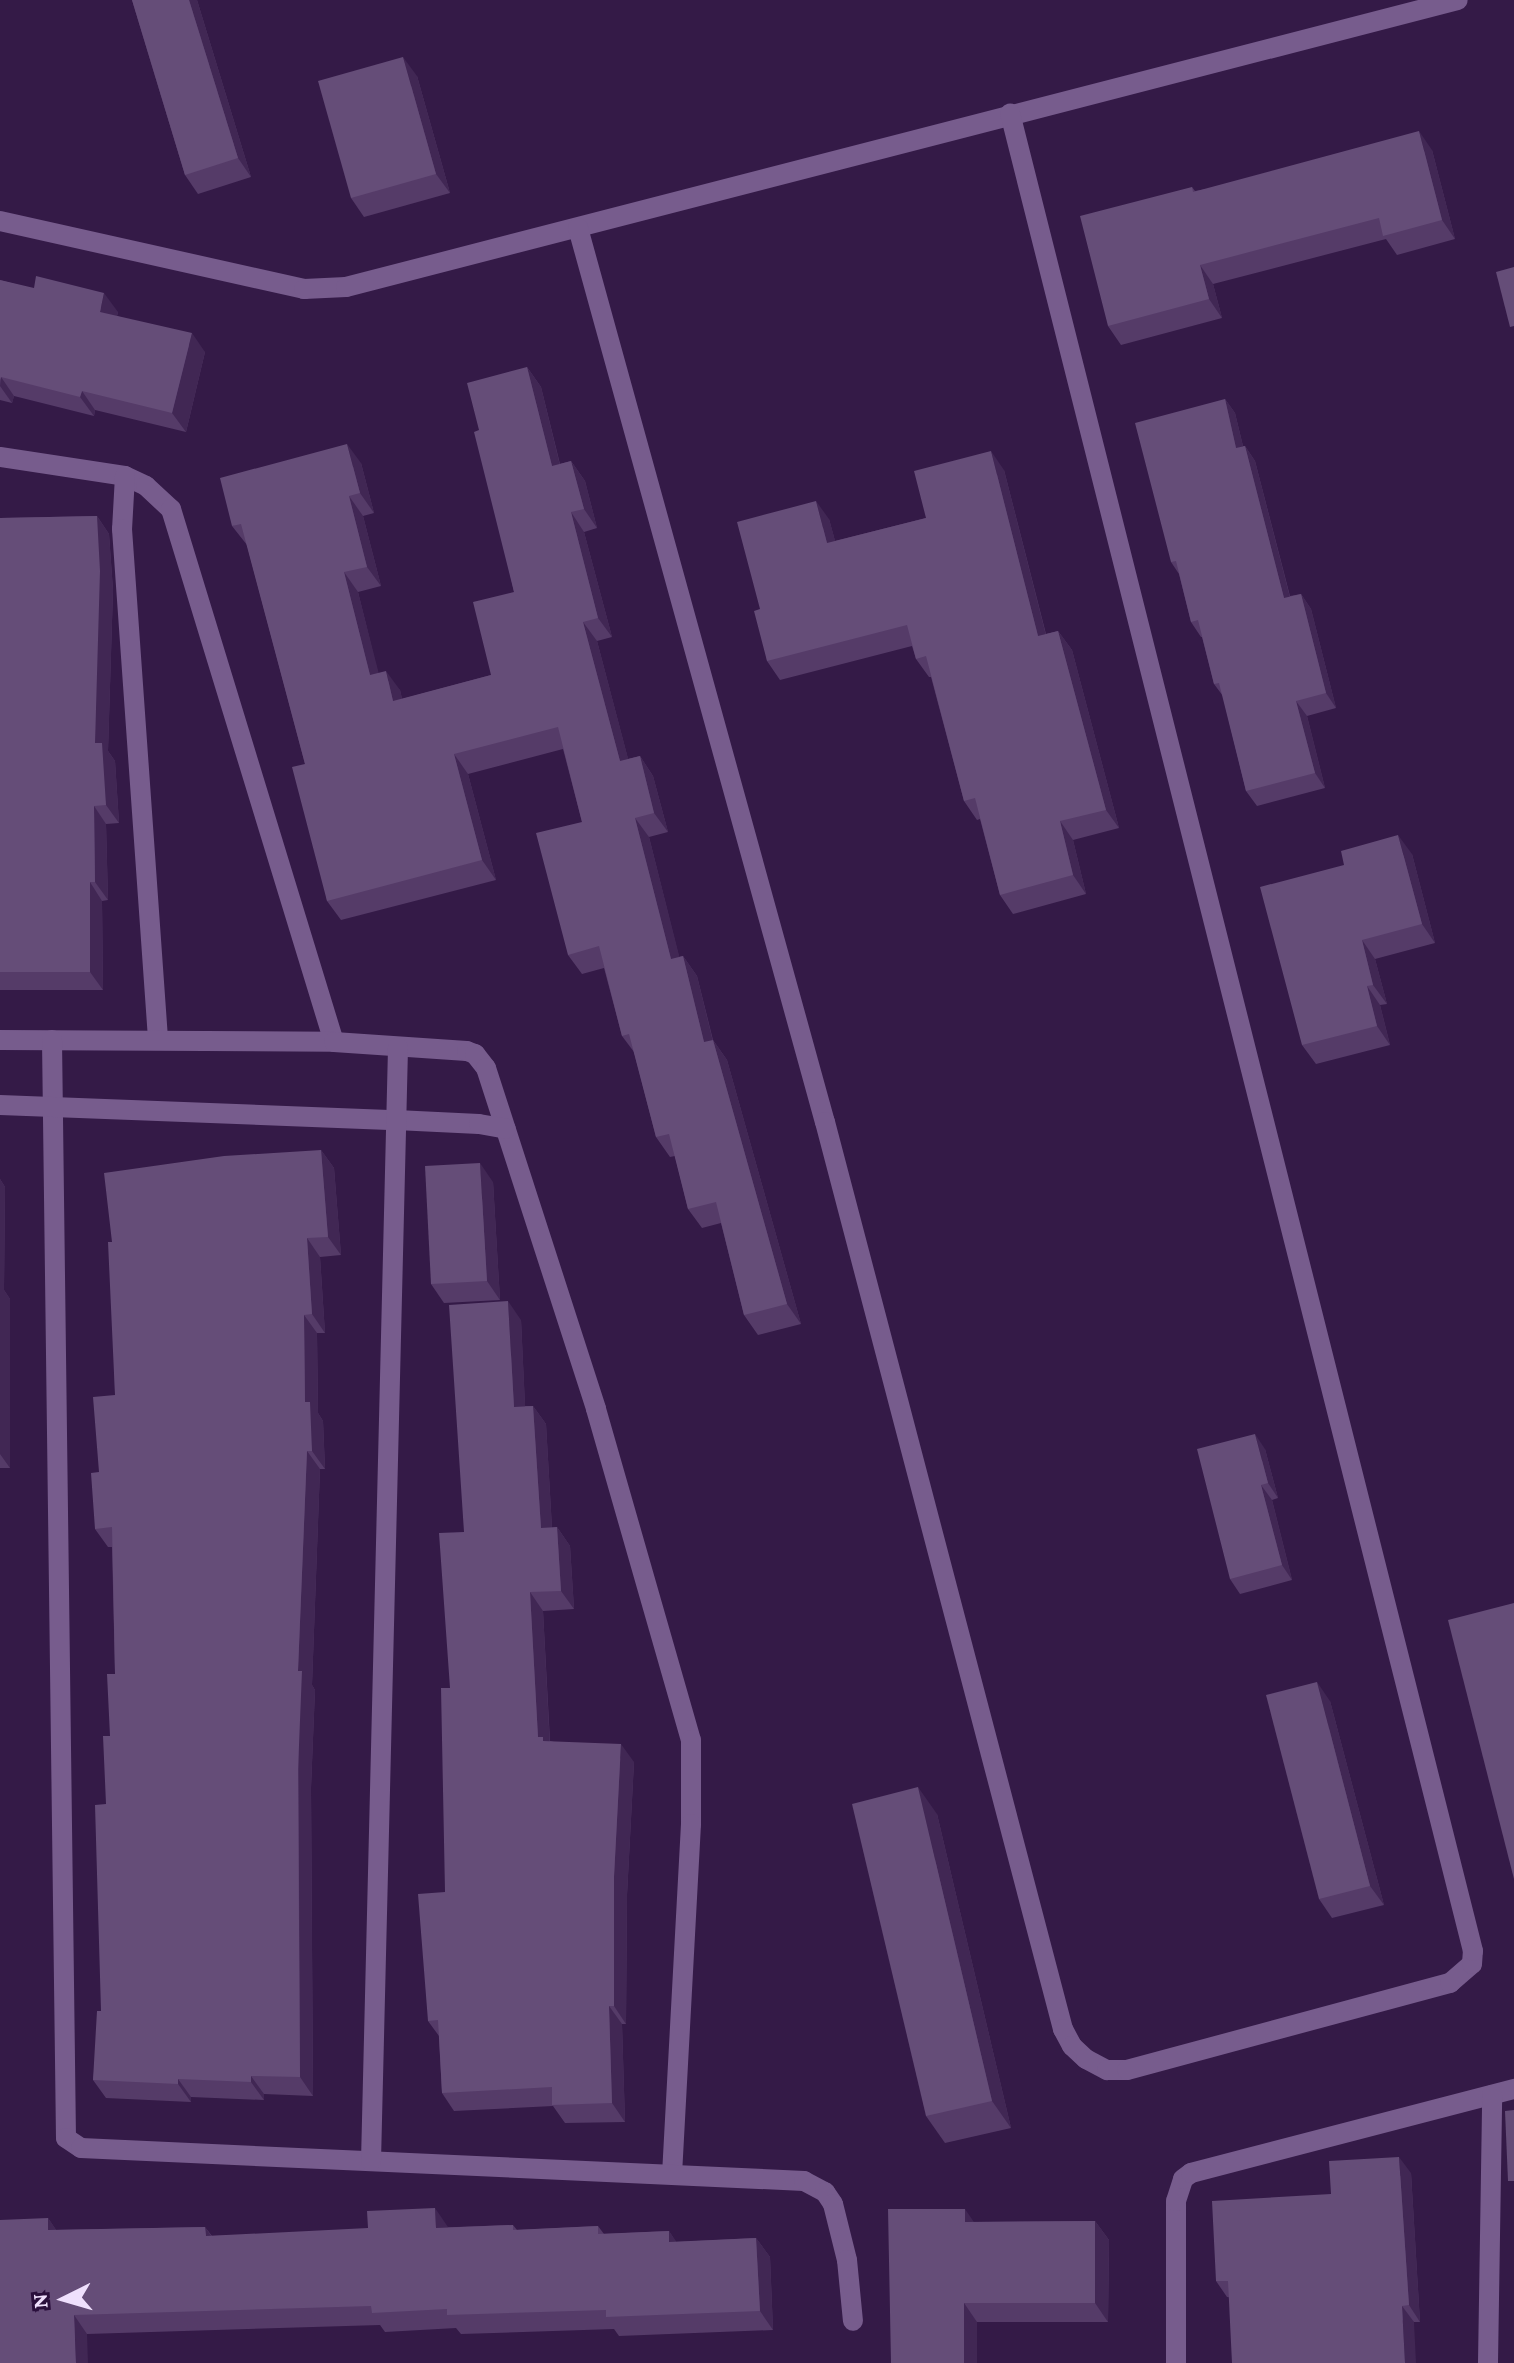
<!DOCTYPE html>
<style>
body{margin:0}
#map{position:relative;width:1514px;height:2363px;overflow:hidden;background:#341a47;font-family:"Crimson Pro",serif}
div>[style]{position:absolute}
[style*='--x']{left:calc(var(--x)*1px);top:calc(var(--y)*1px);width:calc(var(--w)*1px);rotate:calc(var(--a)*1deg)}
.minor>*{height:20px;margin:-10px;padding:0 10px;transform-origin:10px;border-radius:10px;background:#775c8d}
.wall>*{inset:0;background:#553b68}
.shaded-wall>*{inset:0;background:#412754}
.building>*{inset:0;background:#654d78}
span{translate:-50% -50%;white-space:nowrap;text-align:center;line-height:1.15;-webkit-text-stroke:8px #2a0f3c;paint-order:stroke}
.north{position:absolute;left:24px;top:2259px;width:80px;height:80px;-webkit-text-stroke:6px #2a0f3c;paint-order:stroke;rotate:265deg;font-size:22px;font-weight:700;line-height:32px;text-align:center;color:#efe0fd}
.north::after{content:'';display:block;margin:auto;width:28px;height:36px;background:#efe0fd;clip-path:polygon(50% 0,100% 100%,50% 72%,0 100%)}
</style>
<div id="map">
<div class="minor">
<i style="--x:0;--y:221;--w:312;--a:12.6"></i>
<i style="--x:304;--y:289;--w:42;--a:-2.7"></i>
<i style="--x:346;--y:287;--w:1148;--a:-14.47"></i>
<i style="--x:578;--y:228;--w:927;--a:74.56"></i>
<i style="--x:825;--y:1122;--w:938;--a:75.3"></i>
<i style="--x:1063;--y:2029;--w:19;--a:62"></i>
<i style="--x:1072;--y:2046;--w:19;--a:43"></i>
<i style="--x:1086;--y:2059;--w:24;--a:28"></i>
<i style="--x:1107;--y:2070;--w:20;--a:0"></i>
<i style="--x:1127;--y:2070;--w:335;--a:-15.1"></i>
<i style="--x:1450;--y:1983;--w:29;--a:-41"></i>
<i style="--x:1472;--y:1964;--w:13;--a:-86"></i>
<i style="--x:1473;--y:1951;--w:1895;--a:-104.14"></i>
<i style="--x:0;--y:457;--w:126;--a:8.6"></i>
<i style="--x:125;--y:476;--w:23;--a:25"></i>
<i style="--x:146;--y:486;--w:34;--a:43"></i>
<i style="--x:171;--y:509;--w:557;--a:73"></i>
<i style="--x:125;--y:476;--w:53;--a:93.2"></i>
<i style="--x:122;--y:529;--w:511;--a:85.96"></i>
<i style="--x:0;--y:1040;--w:334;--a:0.3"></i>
<i style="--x:334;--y:1042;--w:133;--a:3.9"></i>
<i style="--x:467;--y:1051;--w:9;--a:21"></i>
<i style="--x:475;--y:1054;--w:18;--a:52"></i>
<i style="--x:486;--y:1068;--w:358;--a:72.1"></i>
<i style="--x:596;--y:1409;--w:344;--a:74"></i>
<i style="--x:691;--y:1740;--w:84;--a:90"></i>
<i style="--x:691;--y:1824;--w:350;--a:93.1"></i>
<i style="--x:52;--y:1040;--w:1098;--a:89.27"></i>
<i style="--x:66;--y:2138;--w:18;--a:34"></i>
<i style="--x:81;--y:2148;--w:724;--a:2.61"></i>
<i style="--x:804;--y:2181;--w:24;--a:28"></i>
<i style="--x:825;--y:2192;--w:14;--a:56"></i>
<i style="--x:833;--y:2204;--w:58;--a:76"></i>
<i style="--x:847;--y:2260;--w:61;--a:84.4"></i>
<i style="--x:0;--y:1105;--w:396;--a:2.2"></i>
<i style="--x:396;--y:1120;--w:83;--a:2.8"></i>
<i style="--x:479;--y:1124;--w:27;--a:10"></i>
<i style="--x:371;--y:2161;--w:1114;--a:-88.61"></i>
<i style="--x:1176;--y:2363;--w:162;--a:-90"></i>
<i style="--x:1176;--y:2201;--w:23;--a:-72"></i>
<i style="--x:1183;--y:2179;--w:10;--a:-37"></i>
<i style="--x:1191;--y:2173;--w:334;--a:-14.6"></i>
<i style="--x:1488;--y:2363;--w:268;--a:-89.1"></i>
</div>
<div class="wall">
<i style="clip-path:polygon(132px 0,197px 0,251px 177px,198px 194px,185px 175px)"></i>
<i style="clip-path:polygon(417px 76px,450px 193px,364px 217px,351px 198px)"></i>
<i style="clip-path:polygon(1432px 150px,1455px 239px,1397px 255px,1386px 239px,1213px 284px,1222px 318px,1121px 345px,1108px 326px,1192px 187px,1195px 191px)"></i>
<i style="clip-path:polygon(0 280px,118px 312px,117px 316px,205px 352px,186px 432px,95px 410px,94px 416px,14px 396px,12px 403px,0 400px)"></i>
<i style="clip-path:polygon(527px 367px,541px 387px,560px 464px,571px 461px,585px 481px,597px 528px,584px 532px,612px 637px,597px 641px,628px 759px,640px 756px,653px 776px,668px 832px,649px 837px,679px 957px,683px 956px,697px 976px,713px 1040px,727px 1060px,801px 1324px,758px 1335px,744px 1315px,721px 1223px,702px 1228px,688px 1209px,675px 1156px,670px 1157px,656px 1137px,634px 1052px,622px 1036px,604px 968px,582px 974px,568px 955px,582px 822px,563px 749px,468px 774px,496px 880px,341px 920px,327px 901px,305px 764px,247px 545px,232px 526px,361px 463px,374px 513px,363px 516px,381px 586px,358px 592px,378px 673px,400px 690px,402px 699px,491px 675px,514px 592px,479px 430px)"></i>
<i style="clip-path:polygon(1225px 399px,1235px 413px,1243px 446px,1245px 446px,1255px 461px,1290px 596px,1301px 594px,1311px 609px,1336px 708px,1307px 716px,1325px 788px,1257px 806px,1246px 791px,1223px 696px,1214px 684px,1202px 637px,1201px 637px,1191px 622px,1179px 574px,1171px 562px)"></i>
<i style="clip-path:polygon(1004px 470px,1046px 634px,1058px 631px,1072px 650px,1119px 828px,1073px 840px,1086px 894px,1013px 914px,1000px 895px,980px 819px,977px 820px,964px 801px,931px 677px,929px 677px,916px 659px,912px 646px,780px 680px,767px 661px,760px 609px,829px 519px,835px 541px,926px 518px)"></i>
<i style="clip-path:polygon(97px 516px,109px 534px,113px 590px,108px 751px,115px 761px,119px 823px,106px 824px,108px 900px,102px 901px,103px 990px,0 990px,0 518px)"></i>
<i style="clip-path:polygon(1412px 854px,1435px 943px,1375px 959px,1387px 1004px,1380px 1005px,1390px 1045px,1316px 1064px,1302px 1045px,1344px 865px)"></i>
<i style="clip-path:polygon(321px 1150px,334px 1168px,341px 1255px,320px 1257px,325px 1333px,317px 1333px,318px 1413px,323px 1421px,325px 1469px,320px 1469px,312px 1685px,315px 1690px,311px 1788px,313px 2096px,264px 2094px,264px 2100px,191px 2097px,191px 2102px,106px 2098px,93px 2080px,101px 2011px,106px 1804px,115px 1674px,112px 1547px,108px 1547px,95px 1529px,99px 1472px,115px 1395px,112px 1242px)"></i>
<i style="clip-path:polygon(0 1179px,5px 1187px,4px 1290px,10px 1299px,10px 1468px,0 1468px)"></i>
<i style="clip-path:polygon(493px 1182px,500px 1300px,444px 1303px,431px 1284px)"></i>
<i style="clip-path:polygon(521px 1320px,525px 1406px,533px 1406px,546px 1424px,552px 1528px,557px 1527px,570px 1546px,574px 1609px,543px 1611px,550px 1741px,634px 1762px,627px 1895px,626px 2024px,622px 2024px,625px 2122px,565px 2123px,553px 2106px,454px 2111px,442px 2093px,439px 2036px,428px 2021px,445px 1892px,464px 1532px)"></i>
<i style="clip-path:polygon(1265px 1449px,1278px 1498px,1272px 1500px,1292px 1580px,1240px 1594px,1230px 1579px)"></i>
<i style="clip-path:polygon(1330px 1701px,1384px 1905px,1332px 1918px,1319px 1899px)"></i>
<i style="clip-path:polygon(937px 1814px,1011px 2128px,945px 2143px,926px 2116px)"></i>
<i style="clip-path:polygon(1411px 2173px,1420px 2322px,1414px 2322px,1227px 2297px,1216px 2281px,1331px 2194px)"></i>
<i style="clip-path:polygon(48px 2218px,56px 2230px,205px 2227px,212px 2236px,513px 2225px,517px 2230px,598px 2226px,604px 2234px,669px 2231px,676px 2242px,756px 2238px,770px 2257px,773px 2330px,619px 2336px,614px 2329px,461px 2334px,456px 2328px,385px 2332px,380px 2325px,87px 2334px,0 2363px)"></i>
<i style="clip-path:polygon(1095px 2221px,1109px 2240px,1108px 2322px,977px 2322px,977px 2363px,891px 2363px,974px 2222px)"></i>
</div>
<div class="shaded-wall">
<i style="clip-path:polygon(189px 0,197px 0,251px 177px,238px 158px)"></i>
<i style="clip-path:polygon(403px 57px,417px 76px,450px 193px,436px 174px)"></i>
<i style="clip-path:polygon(1419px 131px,1432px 150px,1455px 239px,1442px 220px)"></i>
<i style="clip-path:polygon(1200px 265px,1213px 284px,1222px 318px,1209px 299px)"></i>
<i style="clip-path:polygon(104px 293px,118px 312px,114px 331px,100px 312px)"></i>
<i style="clip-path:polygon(192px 333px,205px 352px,186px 432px,172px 413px)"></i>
<i style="clip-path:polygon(527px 367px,541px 387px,565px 486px,552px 466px)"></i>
<i style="clip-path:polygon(1px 377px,14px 396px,12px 403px,0 386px)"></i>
<i style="clip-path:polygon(82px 391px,95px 410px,94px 416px,80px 397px)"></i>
<i style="clip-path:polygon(1225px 399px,1235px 413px,1247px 463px,1236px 448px)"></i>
<i style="clip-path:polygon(347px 444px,361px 463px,374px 513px,360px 493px)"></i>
<i style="clip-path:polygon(1245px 446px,1255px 461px,1294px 613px,1284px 598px)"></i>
<i style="clip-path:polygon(991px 451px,1004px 470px,1051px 655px,1038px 636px)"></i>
<i style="clip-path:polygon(571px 461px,585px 481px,597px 528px,584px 509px)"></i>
<i style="clip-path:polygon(349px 496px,363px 516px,381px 586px,367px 567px)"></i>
<i style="clip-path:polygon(816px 501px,829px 519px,841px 562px,827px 543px)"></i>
<i style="clip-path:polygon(571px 512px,584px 532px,612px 637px,598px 618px)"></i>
<i style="clip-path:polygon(97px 516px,109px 534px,113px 590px,108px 751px,115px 761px,119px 823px,106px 805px,95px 743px)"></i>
<i style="clip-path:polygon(344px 572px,358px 592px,384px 694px,370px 675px)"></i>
<i style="clip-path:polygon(1301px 594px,1311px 609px,1336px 708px,1326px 693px)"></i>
<i style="clip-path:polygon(583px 622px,597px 641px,634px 781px,620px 761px)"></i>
<i style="clip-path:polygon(1058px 631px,1072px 650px,1119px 828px,1106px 810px)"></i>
<i style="clip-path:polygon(386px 671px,400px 690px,407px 720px,393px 701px)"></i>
<i style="clip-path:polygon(1296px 701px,1307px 716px,1325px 788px,1315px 773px)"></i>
<i style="clip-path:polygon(454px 754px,468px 774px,496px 880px,482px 860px)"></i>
<i style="clip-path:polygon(640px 756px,653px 776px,668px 832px,654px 813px)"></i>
<i style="clip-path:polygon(94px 806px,106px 824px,108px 900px,95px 882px)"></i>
<i style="clip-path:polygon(635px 818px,649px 837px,685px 979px,671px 959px)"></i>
<i style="clip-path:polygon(1060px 821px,1073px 840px,1086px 894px,1073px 875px)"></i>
<i style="clip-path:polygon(1398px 835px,1412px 854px,1435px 943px,1422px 924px)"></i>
<i style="clip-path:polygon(90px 882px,102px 901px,103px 990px,90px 972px)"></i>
<i style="clip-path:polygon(1362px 940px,1375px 959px,1387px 1004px,1373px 985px)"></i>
<i style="clip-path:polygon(683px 956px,697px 976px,718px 1062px,704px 1042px)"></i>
<i style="clip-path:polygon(1367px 986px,1380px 1005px,1390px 1045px,1377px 1026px)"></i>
<i style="clip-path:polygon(713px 1040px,727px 1060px,801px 1324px,787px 1304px)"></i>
<i style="clip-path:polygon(321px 1150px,334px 1168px,341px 1255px,328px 1237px)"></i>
<i style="clip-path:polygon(480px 1163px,493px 1182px,500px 1300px,487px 1281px)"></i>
<i style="clip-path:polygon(0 1179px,5px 1187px,4px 1290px,10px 1299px,10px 1468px,0 1454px)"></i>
<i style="clip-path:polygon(307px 1238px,320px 1257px,325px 1333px,312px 1314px)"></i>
<i style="clip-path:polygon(508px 1301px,521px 1320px,526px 1425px,514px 1407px)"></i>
<i style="clip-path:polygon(304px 1315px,317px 1333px,318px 1413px,323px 1421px,325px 1469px,312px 1451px,305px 1402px)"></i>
<i style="clip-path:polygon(533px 1406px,546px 1424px,553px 1546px,541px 1528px)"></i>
<i style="clip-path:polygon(1255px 1434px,1265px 1449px,1278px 1498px,1268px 1483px)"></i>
<i style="clip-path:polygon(307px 1451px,320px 1469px,312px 1685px,315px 1690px,311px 1788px,313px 2096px,300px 2077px,298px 1671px)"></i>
<i style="clip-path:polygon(1261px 1485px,1272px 1500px,1292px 1580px,1282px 1565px)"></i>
<i style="clip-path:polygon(557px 1527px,570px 1546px,574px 1609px,561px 1591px)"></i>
<i style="clip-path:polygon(530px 1592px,543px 1611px,550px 1747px,538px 1737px)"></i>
<i style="clip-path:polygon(1317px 1682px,1330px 1701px,1384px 1905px,1370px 1886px)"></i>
<i style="clip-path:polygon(621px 1744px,634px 1762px,627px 1895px,626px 2024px,614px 2006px,614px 1877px)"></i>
<i style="clip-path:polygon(918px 1787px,937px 1814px,1011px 2128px,992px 2101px)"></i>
<i style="clip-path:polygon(609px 2006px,622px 2024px,625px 2122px,612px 2103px)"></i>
<i style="clip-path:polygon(251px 2076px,264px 2094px,264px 2100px,251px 2082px)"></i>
<i style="clip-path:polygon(178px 2079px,191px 2097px,191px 2102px,178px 2084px)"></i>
<i style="clip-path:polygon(1399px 2157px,1411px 2173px,1420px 2322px,1409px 2305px)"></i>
<i style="clip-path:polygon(435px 2208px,448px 2227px,449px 2247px,436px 2228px)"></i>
<i style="clip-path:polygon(965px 2209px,978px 2228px,965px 2222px)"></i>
<i style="clip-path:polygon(48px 2218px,61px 2237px,48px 2230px)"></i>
<i style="clip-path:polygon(1095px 2221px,1109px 2240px,1108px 2322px,1095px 2303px)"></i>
<i style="clip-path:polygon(205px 2227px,218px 2246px,206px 2236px)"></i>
<i style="clip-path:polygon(669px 2231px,682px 2250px,669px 2242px)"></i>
<i style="clip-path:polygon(756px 2238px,770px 2257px,773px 2330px,760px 2311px)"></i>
<i style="clip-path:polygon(964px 2303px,977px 2322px,977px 2363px,964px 2363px)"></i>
<i style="clip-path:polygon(1402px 2306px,1414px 2322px,1416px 2363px,1405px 2363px)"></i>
<i style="clip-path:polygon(74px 2315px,87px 2334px,88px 2363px,76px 2363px)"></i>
</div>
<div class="building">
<i style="clip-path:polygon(132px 0,189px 0,238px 158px,185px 175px)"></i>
<i style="clip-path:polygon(403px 57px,436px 174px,351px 198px,318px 81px)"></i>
<i style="clip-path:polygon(1419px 131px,1442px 220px,1383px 236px,1379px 218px,1200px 265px,1209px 299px,1108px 326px,1080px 216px,1192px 187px,1193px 192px)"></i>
<i style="clip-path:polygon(1514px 267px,1514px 326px,1510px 327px,1496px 272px)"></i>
<i style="clip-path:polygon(36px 276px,104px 293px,100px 312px,192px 333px,172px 413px,82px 391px,80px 397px,1px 377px,0 380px,0 280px,34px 288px)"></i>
<i style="clip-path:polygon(527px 367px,552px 466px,571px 461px,584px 509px,571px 512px,598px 618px,583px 622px,620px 761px,640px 756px,654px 813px,635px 818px,671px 959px,683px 956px,704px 1042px,713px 1040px,787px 1304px,744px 1315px,716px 1202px,688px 1209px,669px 1134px,656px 1137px,629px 1034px,622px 1036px,599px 946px,568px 955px,536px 833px,582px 822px,558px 727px,454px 754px,482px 860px,327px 901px,292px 767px,305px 764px,241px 524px,232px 526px,220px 478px,347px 444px,360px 493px,349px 496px,367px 567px,344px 572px,370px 675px,386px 671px,393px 701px,491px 675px,473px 602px,514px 592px,474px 432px,479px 430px,467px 383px)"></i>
<i style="clip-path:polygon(1225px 399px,1236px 448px,1245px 446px,1284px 598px,1301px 594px,1326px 693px,1296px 701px,1315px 773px,1246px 791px,1219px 683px,1214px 684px,1198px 620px,1191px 622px,1176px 561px,1171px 562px,1135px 423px)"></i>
<i style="clip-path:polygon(991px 451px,1038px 636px,1058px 631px,1106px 810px,1060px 821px,1073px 875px,1000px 895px,975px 798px,964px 801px,926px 656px,916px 659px,907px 625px,767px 661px,754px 611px,760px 609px,737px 522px,816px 501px,827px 543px,926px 518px,914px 471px)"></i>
<i style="clip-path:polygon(97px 516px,100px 571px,95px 743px,102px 743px,106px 805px,94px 806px,95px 882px,90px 882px,90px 972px,0 972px,0 518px)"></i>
<i style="clip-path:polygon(1398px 835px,1422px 924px,1362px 940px,1373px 985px,1367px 986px,1377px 1026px,1302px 1045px,1260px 887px,1344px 865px,1341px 851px)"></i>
<i style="clip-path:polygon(321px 1150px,328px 1237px,307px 1238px,312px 1314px,304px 1315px,305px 1402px,310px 1402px,312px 1451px,307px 1451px,298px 1671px,302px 1671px,298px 1770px,300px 2077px,251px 2076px,251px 2082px,178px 2079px,178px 2084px,93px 2080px,97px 2011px,101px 2011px,95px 1805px,106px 1804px,103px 1736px,110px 1736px,107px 1674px,115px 1674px,112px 1527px,95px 1529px,91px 1473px,99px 1472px,93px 1397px,115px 1395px,108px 1242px,112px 1242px,104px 1173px,224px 1156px)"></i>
<i style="clip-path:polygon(480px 1163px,487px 1281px,431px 1284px,425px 1166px)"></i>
<i style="clip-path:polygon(508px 1301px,514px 1407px,533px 1406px,541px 1528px,557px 1527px,561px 1591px,530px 1592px,538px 1737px,543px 1737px,543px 1741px,621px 1744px,614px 1877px,614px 2006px,609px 2006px,612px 2103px,552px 2105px,552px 2087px,442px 2093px,438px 2020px,428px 2021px,418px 1894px,445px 1892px,441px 1688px,450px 1688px,439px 1533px,464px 1532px,449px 1305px)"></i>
<i style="clip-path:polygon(1255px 1434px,1268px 1483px,1261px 1485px,1282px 1565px,1230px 1579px,1197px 1449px)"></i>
<i style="clip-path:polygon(1514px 1603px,1514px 1879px,1448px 1620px)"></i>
<i style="clip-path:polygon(1317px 1682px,1370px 1886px,1319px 1899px,1266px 1695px)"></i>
<i style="clip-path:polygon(918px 1787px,992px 2101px,926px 2116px,852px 1804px)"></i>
<i style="clip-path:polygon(1514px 2110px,1514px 2181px,1508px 2181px,1505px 2111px)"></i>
<i style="clip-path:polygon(1399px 2157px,1409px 2305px,1402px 2306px,1405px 2363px,1232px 2363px,1228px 2281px,1216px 2281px,1212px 2201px,1331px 2194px,1329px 2161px)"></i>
<i style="clip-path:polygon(435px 2208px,436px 2228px,513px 2225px,513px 2230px,598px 2226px,598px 2234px,669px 2231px,669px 2242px,756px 2238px,760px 2311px,606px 2317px,606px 2310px,447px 2315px,447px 2309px,372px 2313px,371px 2306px,74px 2315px,76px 2363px,0 2363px,0 2220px,48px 2218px,48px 2230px,205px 2227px,206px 2236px,368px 2228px,367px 2211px)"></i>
<i style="clip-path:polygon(888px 2209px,965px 2209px,965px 2222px,1095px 2221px,1095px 2303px,964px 2303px,964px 2363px,891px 2363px)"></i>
</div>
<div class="north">N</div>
</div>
